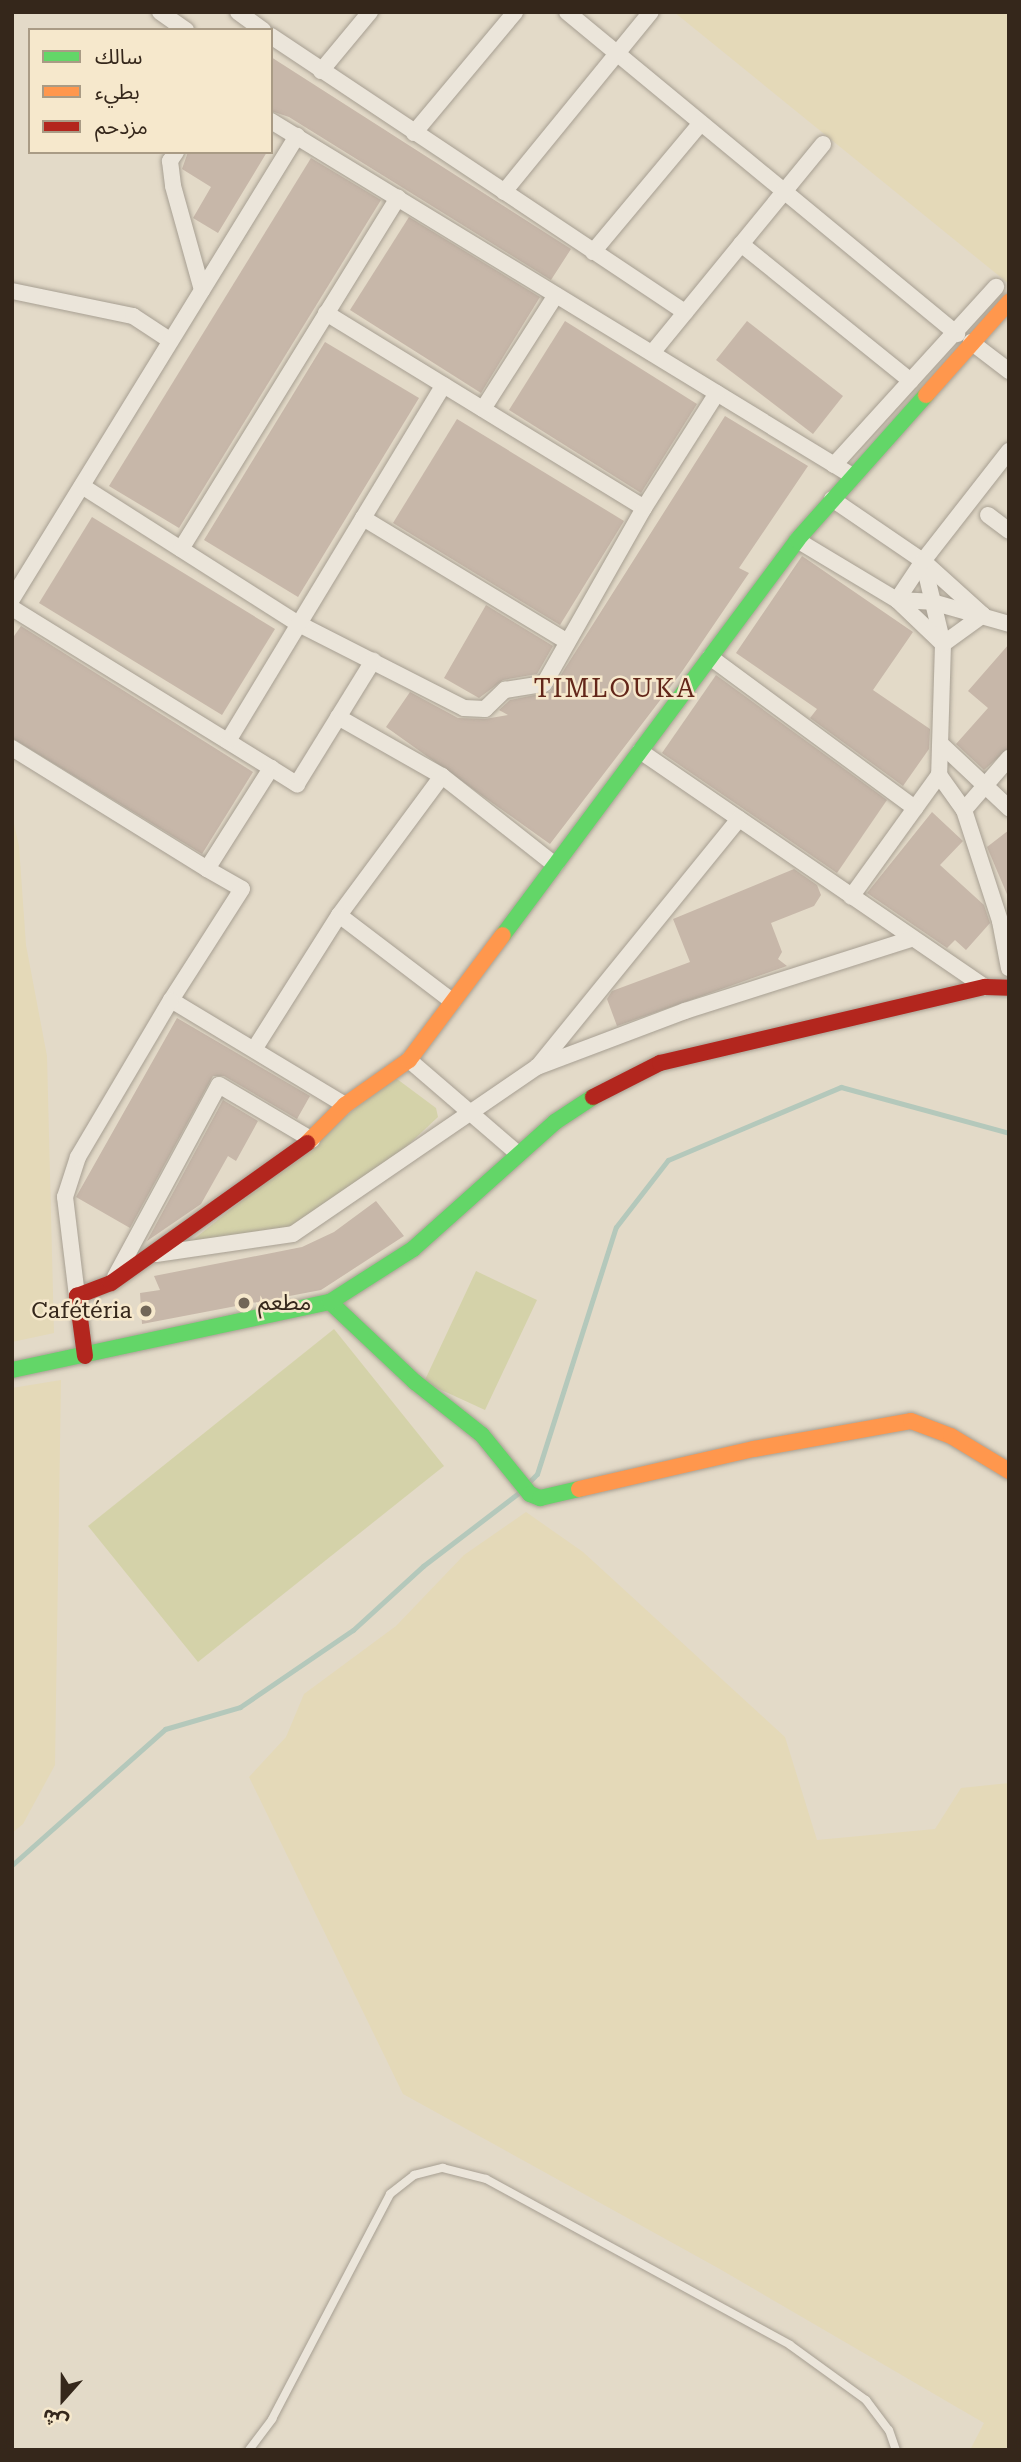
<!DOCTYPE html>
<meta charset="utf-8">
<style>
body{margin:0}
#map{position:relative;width:1021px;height:2462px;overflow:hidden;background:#e3dac8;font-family:"Roboto Serif","Noto Sans Arabic",serif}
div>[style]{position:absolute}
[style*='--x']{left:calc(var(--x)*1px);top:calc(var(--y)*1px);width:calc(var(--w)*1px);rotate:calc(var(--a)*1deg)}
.farmland>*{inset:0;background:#e4d9b8}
.green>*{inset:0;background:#d4d2a9}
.stream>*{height:5px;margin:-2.5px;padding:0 2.5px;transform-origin:2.5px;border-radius:2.5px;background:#b4c8bb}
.building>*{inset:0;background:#c7b7a9}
.roads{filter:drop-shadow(0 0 2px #a79f92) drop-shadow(0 0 2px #a79f92)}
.lane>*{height:8px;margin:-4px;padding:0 4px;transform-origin:4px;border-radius:4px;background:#ebe5da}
.street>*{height:16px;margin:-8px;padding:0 8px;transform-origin:8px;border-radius:8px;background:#ebe5da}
.fast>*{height:16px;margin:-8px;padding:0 8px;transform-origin:8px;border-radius:8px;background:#63d668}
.slow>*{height:16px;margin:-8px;padding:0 8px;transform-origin:8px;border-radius:8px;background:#ff974d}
.jam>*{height:16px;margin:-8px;padding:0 8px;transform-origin:8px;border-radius:8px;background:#b3261e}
.dots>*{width:19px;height:19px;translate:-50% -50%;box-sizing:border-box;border:4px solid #f6e8cc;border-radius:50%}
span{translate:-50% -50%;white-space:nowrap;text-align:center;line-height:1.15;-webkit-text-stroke:5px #f6e8cc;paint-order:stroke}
.poi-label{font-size:23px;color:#35271b}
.left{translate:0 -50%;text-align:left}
.right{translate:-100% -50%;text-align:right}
.quarter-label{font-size:26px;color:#632619;letter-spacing:2px}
.frame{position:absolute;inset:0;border:14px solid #35271b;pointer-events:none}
.legend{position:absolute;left:28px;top:28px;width:245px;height:126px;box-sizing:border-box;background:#f6e8cc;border:2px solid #a99b85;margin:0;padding:9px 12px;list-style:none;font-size:21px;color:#35271b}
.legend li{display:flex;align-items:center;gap:14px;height:35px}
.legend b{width:35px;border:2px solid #a99b85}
.north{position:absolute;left:28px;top:2364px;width:70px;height:70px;-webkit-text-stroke:5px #f6e8cc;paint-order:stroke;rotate:201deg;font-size:19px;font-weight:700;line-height:28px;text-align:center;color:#35271b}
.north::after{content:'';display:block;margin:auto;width:24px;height:32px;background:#35271b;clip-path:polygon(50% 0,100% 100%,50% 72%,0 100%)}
</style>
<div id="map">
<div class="farmland">
<i style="clip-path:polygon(674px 12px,1009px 12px,1009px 284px)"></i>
<i style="clip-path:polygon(12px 815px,19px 846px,26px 945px,47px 1056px,54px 1333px,12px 1342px)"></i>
<i style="clip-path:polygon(61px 1380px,55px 1765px,23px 1824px,12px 1833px,12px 1388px)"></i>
<i style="clip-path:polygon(526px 1512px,583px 1552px,785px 1737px,817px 1840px,935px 1829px,961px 1788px,1009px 1783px,1009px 2450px,970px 2450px,984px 2423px,718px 2268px,403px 2094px,249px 1777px,286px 1737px,304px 1694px,396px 1626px,464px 1555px)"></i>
</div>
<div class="green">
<i style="clip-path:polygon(397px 1079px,436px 1108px,438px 1117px,393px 1159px,295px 1229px,197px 1246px,193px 1240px,389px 1081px)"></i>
<i style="clip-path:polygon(476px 1271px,537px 1300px,485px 1410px,424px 1382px)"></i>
<i style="clip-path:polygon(334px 1329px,444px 1466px,198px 1662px,88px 1526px)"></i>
</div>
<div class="stream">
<i style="--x:527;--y:1484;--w:14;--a:-45"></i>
<i style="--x:537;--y:1474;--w:259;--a:-72.3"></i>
<i style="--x:616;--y:1227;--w:85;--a:-52.2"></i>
<i style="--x:668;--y:1160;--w:188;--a:-22.9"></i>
<i style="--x:841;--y:1087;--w:174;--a:15.3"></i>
<i style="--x:12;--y:1865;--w:205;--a:-41.6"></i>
<i style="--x:165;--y:1729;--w:78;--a:-16.3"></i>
<i style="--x:240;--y:1707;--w:137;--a:-34.3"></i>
<i style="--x:353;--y:1630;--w:95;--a:-42.4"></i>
<i style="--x:423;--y:1566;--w:123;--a:-37.4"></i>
</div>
<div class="building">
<i style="clip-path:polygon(271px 57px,571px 249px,551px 280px,289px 117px,271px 111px)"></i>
<i style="clip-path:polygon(188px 152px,267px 152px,218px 233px,193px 218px,211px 187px,182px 169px)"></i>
<i style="clip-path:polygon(311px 158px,381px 200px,179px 528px,109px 486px)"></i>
<i style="clip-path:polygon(409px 217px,540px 297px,481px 393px,350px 310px)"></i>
<i style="clip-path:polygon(565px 321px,697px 404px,641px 493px,509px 410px)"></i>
<i style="clip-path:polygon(747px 321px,843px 396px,813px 434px,716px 360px)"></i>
<i style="clip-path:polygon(325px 342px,419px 398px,298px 597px,204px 540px)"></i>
<i style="clip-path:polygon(725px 416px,808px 466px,739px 568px,749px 573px,681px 673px,550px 844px,386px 727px,410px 692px,458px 718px,485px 719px,508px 715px,499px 710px,510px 700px,550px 692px)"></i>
<i style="clip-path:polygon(457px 419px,624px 521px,560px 625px,393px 523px)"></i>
<i style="clip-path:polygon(92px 517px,275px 629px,222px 715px,39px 603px)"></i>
<i style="clip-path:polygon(802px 556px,913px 632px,873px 690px,930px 729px,929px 749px,903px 786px,810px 718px,817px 709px,736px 653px)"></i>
<i style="clip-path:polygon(486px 605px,553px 646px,537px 674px,503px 680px,479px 698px,444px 678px)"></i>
<i style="clip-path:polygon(21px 626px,253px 772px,202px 854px,12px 738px,12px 639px)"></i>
<i style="clip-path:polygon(1009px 644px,1009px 748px,984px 770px,956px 744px,988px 708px,968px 691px)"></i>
<i style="clip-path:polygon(716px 675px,887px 800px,837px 873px,662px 753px)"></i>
<i style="clip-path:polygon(932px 812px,963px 841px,940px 865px,984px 905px,990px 923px,966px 950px,955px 940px,947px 948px,867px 893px)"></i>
<i style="clip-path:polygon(1009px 830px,1009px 899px,987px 847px)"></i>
<i style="clip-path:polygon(794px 869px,817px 885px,821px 895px,814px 906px,771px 923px,782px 952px,778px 959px,787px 966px,617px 1026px,607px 999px,612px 991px,690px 962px,673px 919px)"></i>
<i style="clip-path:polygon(177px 1018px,310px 1096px,297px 1119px,224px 1076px,213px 1076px,130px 1228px,76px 1197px)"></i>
<i style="clip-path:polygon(223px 1100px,258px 1121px,236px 1161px,228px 1156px,201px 1204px,147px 1241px)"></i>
<i style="clip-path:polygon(376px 1201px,404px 1236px,321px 1290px,142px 1324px,140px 1293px,160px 1290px,154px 1276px,302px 1247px,334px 1232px)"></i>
</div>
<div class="roads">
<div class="lane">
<i style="--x:249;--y:2450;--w:39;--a:-53"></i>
<i style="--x:272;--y:2419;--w:254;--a:-62.3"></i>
<i style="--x:390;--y:2194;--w:31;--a:-38"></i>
<i style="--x:414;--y:2175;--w:30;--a:-14"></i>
<i style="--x:443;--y:2168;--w:44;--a:14.3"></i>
<i style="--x:486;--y:2179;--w:346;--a:28.6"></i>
<i style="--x:790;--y:2345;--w:94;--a:35.9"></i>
<i style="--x:866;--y:2400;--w:38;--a:53"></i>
<i style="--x:889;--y:2430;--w:21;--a:71"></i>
</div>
<div class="street">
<i style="--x:160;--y:12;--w:32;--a:35"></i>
<i style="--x:238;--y:12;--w:31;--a:36"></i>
<i style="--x:567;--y:12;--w:506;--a:39.54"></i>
<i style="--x:271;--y:36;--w:498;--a:33.7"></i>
<i style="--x:321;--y:71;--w:77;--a:-50.3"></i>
<i style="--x:271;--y:121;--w:679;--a:31.4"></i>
<i style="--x:414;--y:133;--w:158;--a:-50.1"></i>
<i style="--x:176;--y:152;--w:11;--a:124"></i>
<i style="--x:170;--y:161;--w:25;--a:83"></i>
<i style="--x:173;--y:186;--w:108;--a:74.4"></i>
<i style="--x:504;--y:192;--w:232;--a:-50.8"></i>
<i style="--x:741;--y:244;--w:218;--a:38.9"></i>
<i style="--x:593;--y:252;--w:168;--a:-50.1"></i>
<i style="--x:12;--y:291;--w:124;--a:11.7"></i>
<i style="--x:133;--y:316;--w:45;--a:33.3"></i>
<i style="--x:326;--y:313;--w:373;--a:31.5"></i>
<i style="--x:971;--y:342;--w:48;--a:37.3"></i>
<i style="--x:652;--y:353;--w:270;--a:-50.7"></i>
<i style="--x:483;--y:409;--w:135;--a:-57.4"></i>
<i style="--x:834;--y:465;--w:241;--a:-47.7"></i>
<i style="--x:82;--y:486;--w:257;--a:32.5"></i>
<i style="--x:299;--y:624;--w:185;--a:27"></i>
<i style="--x:464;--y:708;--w:21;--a:3"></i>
<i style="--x:485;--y:709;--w:28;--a:-44"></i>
<i style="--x:505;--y:690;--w:39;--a:-9"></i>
<i style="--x:544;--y:684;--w:202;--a:-60.4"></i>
<i style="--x:644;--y:508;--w:136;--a:-57.6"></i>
<i style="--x:832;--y:499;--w:110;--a:34.3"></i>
<i style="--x:923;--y:561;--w:85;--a:76.5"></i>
<i style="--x:943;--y:644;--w:131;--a:91.7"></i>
<i style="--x:939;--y:775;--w:150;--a:125.8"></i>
<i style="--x:988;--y:515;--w:26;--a:37"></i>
<i style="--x:363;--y:518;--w:237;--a:31.2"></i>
<i style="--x:797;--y:540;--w:117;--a:31"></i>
<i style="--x:897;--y:600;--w:35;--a:3"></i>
<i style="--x:932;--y:602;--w:80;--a:15.9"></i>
<i style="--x:181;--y:549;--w:413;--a:-58.3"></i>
<i style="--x:923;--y:561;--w:81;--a:42"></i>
<i style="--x:983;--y:615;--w:49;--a:144.1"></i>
<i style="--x:943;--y:644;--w:64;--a:-136.3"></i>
<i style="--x:897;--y:600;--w:47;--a:-56.3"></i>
<i style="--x:923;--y:561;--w:140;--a:-52"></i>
<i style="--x:12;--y:599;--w:544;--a:-58.39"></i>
<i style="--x:12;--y:608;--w:304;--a:31.7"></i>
<i style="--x:710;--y:657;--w:255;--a:36.4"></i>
<i style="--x:338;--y:717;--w:120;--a:29.6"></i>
<i style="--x:442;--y:776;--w:144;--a:38.2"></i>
<i style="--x:228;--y:741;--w:416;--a:-58.8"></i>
<i style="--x:943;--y:746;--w:91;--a:43.2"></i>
<i style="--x:12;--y:748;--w:229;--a:31.8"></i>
<i style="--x:207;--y:869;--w:120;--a:-57.6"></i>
<i style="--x:271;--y:768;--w:31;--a:32"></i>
<i style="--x:297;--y:784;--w:145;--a:-58.3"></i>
<i style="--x:640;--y:751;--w:418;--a:34.4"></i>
<i style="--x:939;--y:775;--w:43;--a:54.5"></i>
<i style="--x:964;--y:810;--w:117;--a:72"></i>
<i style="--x:1000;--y:921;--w:48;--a:79.2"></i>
<i style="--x:442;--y:776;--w:173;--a:126.5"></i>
<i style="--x:339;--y:915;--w:143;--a:37.3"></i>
<i style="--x:964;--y:810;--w:69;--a:-49.1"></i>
<i style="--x:207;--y:869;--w:40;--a:29.7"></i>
<i style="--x:242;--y:889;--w:132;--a:122.6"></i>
<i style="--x:171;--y:1000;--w:203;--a:31.1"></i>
<i style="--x:255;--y:1048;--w:157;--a:-57.7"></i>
<i style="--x:409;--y:1060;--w:143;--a:40.7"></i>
<i style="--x:539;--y:1065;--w:317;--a:-50.9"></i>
<i style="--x:156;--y:1254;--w:138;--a:-8.3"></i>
<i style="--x:293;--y:1234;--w:296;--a:-34.4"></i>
<i style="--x:537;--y:1067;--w:158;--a:-20.7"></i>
<i style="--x:685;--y:1011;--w:237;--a:-17.7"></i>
<i style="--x:115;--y:1277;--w:218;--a:-61.6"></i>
<i style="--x:219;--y:1085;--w:108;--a:30.6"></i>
<i style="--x:77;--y:1296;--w:100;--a:-96.9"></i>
<i style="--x:65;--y:1197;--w:42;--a:-72"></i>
<i style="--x:78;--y:1157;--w:182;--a:-59.4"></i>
</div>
<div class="fast">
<i style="--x:503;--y:935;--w:492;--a:-53.3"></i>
<i style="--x:797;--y:540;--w:194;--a:-48.3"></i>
<i style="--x:330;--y:1302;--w:117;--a:43.3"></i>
<i style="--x:415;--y:1382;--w:85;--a:38.3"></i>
<i style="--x:482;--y:1435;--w:76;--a:50.9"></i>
<i style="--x:530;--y:1494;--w:11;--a:22"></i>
<i style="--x:540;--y:1498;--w:40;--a:-13"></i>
<i style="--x:12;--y:1370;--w:325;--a:-12.1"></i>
<i style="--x:330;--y:1302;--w:98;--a:-32.6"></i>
<i style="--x:413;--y:1249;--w:191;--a:-41.8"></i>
<i style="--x:555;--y:1122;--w:45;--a:-33.3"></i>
</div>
<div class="slow">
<i style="--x:926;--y:395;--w:125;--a:-48.3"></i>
<i style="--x:307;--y:1143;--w:54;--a:-45"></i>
<i style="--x:345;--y:1105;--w:78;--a:-35.1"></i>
<i style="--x:409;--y:1060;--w:156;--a:-53.1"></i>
<i style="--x:579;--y:1489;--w:180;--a:-12.9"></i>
<i style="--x:754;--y:1449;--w:159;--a:-10.1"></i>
<i style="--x:911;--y:1421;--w:43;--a:20.6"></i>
<i style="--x:951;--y:1436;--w:68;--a:31.1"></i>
</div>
<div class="jam">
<i style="--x:593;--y:1097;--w:75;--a:-26.9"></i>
<i style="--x:660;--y:1063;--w:334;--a:-13.2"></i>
<i style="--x:985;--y:987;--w:24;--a:2"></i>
<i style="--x:85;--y:1356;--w:61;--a:-97.6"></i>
<i style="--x:77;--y:1296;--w:36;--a:-21"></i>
<i style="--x:111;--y:1283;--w:241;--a:-35.5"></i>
</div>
</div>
<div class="dots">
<i style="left:244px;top:1303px;background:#726658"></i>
<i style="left:146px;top:1311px;background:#726658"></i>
</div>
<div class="poi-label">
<span class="left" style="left:258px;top:1303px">مطعم</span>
<span class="right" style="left:132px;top:1311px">Cafétéria</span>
</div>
<div class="quarter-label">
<span style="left:615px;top:689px">TIMLOUKA</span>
</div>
<div class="frame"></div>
<ul class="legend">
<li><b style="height:9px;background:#63d668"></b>سالك</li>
<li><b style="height:9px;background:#ff974d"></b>بطيء</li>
<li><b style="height:9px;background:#b3261e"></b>مزدحم</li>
</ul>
<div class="north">ش</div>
</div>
